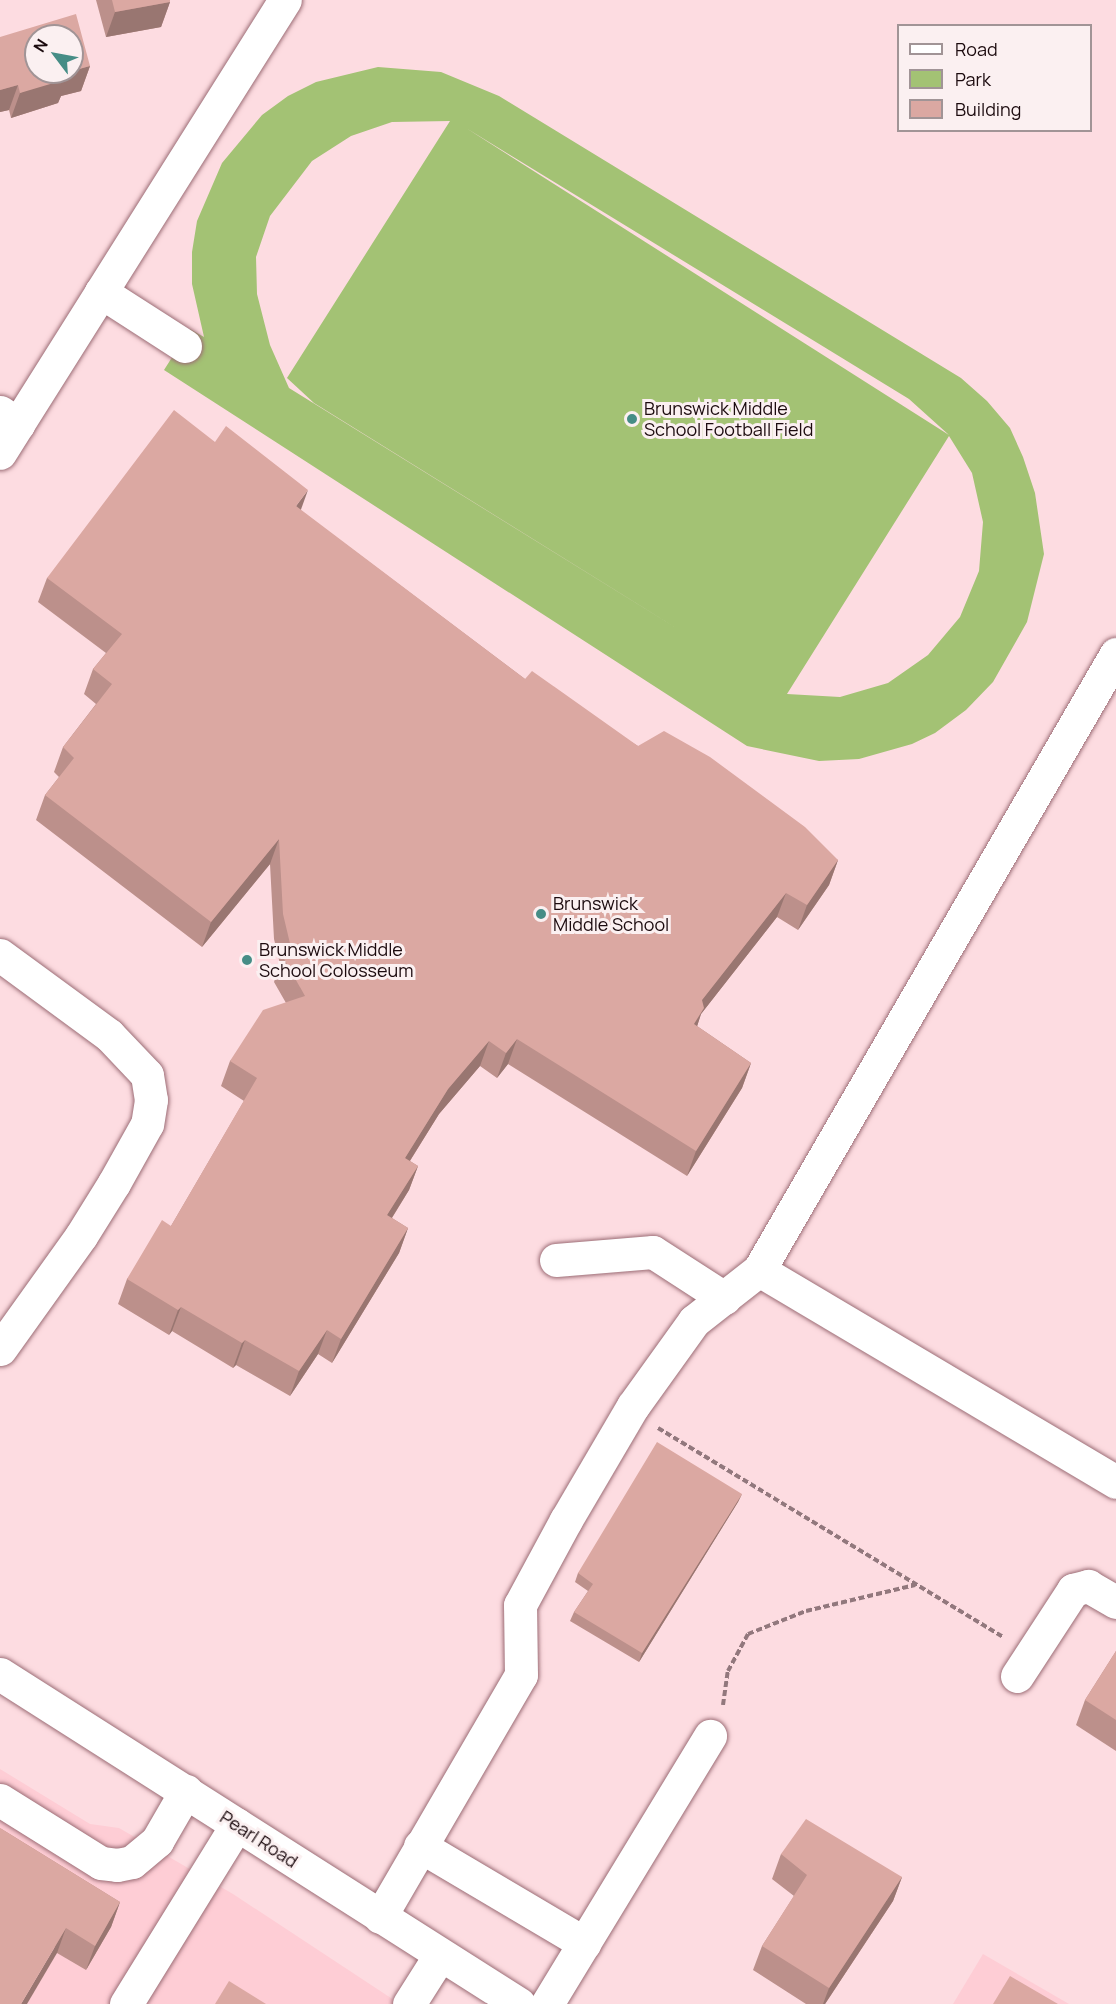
<!DOCTYPE html>
<style>
body{margin:0}
#map{position:relative;width:1116px;height:2004px;overflow:hidden;background:#fddce1;font-family:Manrope,sans-serif}
div>[style]{position:absolute}
[style*='--x']{left:calc(var(--x)*1px);top:calc(var(--y)*1px);width:calc(var(--w)*1px);rotate:calc(var(--a)*1deg)}
.built>*{inset:0;background:#fecdd5}
.green>*{inset:0;background:#a3c274}
.path>*{height:4px;margin-top:-2px;transform-origin:0;background:repeating-linear-gradient(90deg,#92787d 0 6px,transparent 0 9px)}
.roads{filter:drop-shadow(0 0 2px #9c6d76) drop-shadow(0 0 2px #9c6d76)}
.minor>*{height:33px;margin:-16.5px;padding:0 16.5px;transform-origin:16.5px;border-radius:16.5px;background:#fff}
.major>*{height:33px;margin:-16.5px;padding:0 16.5px;transform-origin:16.5px;border-radius:16.5px;background:#fff}
.wall>*{inset:0;background:#bc908b}
.shaded-wall>*{inset:0;background:#997671}
.building>*{inset:0;background:#dba8a2}
.dots>*{width:16px;height:16px;translate:-50% -50%;box-sizing:border-box;border:3px solid #fbf0f1;border-radius:50%}
span{translate:-50% -50%;white-space:nowrap;text-align:center;line-height:1.15;-webkit-text-stroke:6px #fbf0f1;paint-order:stroke}
.poi-label{font-size:18px;color:#1b0a0e}
.left{translate:0 -50%;text-align:left}
.street-label{font-size:18px;color:#1b0a0e}
.legend{position:absolute;left:897px;top:24px;width:195px;height:108px;box-sizing:border-box;background:#fbf0f1;border:2px solid #a19496;margin:0;padding:8px 10px;list-style:none;font-size:18px;color:#1b0a0e}
.legend li{display:flex;align-items:center;gap:12px;height:30px}
.legend b{width:30px;border:2px solid #a19496}
.north{position:absolute;left:24px;top:24px;width:60px;height:60px;box-sizing:border-box;background:#fbf0f1;border:2px solid #a19496;border-radius:50%;rotate:302deg;font-size:16px;font-weight:700;line-height:24px;text-align:center;color:#1b0a0e}
.north::after{content:'';display:block;margin:auto;width:21px;height:27px;background:#468d86;clip-path:polygon(50% 0,100% 100%,50% 72%,0 100%)}
</style>
<div id="map">
<div class="built">
<i style="clip-path:polygon(0 1769px,90px 1824px,119px 1828px,233px 1894px,400px 2004px,0 2004px)"></i>
<i style="clip-path:polygon(983px 1954px,1069px 2004px,953px 2004px)"></i>
</div>
<div class="green">
<i style="clip-path:polygon(evenodd,378px 67px,441px 72px,499px 96px,961px 378px,987px 401px,1010px 428px,1023px 457px,1035px 493px,1044px 554px,1027px 622px,993px 682px,966px 710px,935px 733px,912px 744px,859px 759px,819px 761px,747px 746px,164px 370px,190px 329px,204px 337px,192px 284px,192px 252px,197px 221px,222px 163px,262px 115px,288px 96px,316px 82px,378px 67px,450px 121px,287px 378px,314px 403px,694px 639px,289px 388px,270px 345px,257px 294px,256px 257px,270px 216px,312px 161px,351px 136px,392px 122px,450px 121px,378px 67px,466px 128px,909px 399px,949px 435px,466px 128px,378px 67px,949px 436px,972px 473px,983px 522px,979px 571px,960px 617px,928px 655px,888px 683px,840px 697px,787px 694px,949px 436px)"></i>
</div>
<div class="path">
<i style="--x:658;--y:1428;--w:403;--a:31.2"></i>
<i style="--x:723;--y:1705;--w:34;--a:-82"></i>
<i style="--x:728;--y:1671;--w:42;--a:-61.6"></i>
<i style="--x:748;--y:1634;--w:62;--a:-21.6"></i>
<i style="--x:806;--y:1611;--w:112;--a:-13.4"></i>
</div>
<div class="roads">
<div class="minor">
<i style="--x:185;--y:346;--w:100;--a:-147.3"></i>
<i style="--x:101;--y:292;--w:345;--a:-57.8"></i>
<i style="--x:0;--y:412;--w:22;--a:34"></i>
<i style="--x:18;--y:424;--w:34;--a:122"></i>
<i style="--x:18;--y:424;--w:156;--a:-57.8"></i>
<i style="--x:0;--y:955;--w:135;--a:36.3"></i>
<i style="--x:109;--y:1035;--w:55;--a:46.5"></i>
<i style="--x:147;--y:1075;--w:25;--a:81"></i>
<i style="--x:151;--y:1100;--w:24;--a:99"></i>
<i style="--x:147;--y:1124;--w:68;--a:119.2"></i>
<i style="--x:114;--y:1183;--w:62;--a:121.9"></i>
<i style="--x:81;--y:1236;--w:139;--a:125.6"></i>
<i style="--x:556;--y:1260;--w:97;--a:-4.7"></i>
<i style="--x:653;--y:1252;--w:85;--a:32.9"></i>
<i style="--x:759;--y:1270;--w:415;--a:30.7"></i>
<i style="--x:1017;--y:1676;--w:103;--a:-56.9"></i>
<i style="--x:1073;--y:1590;--w:16;--a:-15"></i>
<i style="--x:1088;--y:1586;--w:32;--a:30"></i>
<i style="--x:0;--y:1800;--w:119;--a:32"></i>
<i style="--x:101;--y:1863;--w:16;--a:7"></i>
<i style="--x:117;--y:1865;--w:15;--a:-11"></i>
<i style="--x:132;--y:1862;--w:33;--a:-40"></i>
<i style="--x:157;--y:1841;--w:58;--a:-59.9"></i>
<i style="--x:420;--y:1846;--w:191;--a:30.6"></i>
<i style="--x:380;--y:1917;--w:280;--a:-59.8"></i>
<i style="--x:521;--y:1675;--w:70;--a:-90.8"></i>
<i style="--x:520;--y:1605;--w:97;--a:-61.6"></i>
<i style="--x:566;--y:1520;--w:132;--a:-59.6"></i>
<i style="--x:633;--y:1406;--w:105;--a:-54.3"></i>
<i style="--x:694;--y:1321;--w:83;--a:-38.1"></i>
<i style="--x:759;--y:1270;--w:712;--a:-59.91"></i>
<i style="--x:126;--y:2004;--w:211;--a:-58.3"></i>
<i style="--x:409;--y:2004;--w:58;--a:-57.7"></i>
<i style="--x:547;--y:2004;--w:314;--a:-58.7"></i>
</div>
<div class="major">
<i style="--x:0;--y:1674;--w:615;--a:32.45"></i>
</div>
</div>
<div class="wall">
<i style="clip-path:polygon(96px 0,170px 0,170px 2px,161px 27px,106px 37px)"></i>
<i style="clip-path:polygon(0 37px,90px 66px,81px 91px,61px 96px,58px 103px,11px 118px,9px 110px,0 112px)"></i>
<i style="clip-path:polygon(300px 510px,525px 679px,638px 746px,838px 860px,829px 885px,798px 930px,777px 917px,701px 1014px,697px 1026px,751px 1063px,742px 1088px,687px 1176px,508px 1064px,497px 1078px,480px 1066px,439px 1114px,410px 1161px,418px 1166px,409px 1190px,392px 1218px,408px 1228px,399px 1253px,332px 1363px,318px 1354px,290px 1396px,236px 1365px,233px 1368px,172px 1331px,169px 1335px,118px 1304px,127px 1279px,171px 1226px,244px 1101px,221px 1086px,230px 1061px,286px 1003px,274px 982px,280px 964px,274px 939px,270px 864px,202px 947px,36px 820px,45px 795px,59px 777px,54px 772px,63px 747px,96px 704px,84px 694px,93px 669px,106px 653px,38px 602px,47px 578px)"></i>
<i style="clip-path:polygon(742px 1494px,738px 1502px,639px 1662px,570px 1621px,574px 1612px,588px 1591px,575px 1582px,578px 1573px)"></i>
<i style="clip-path:polygon(1116px 1651px,1116px 1751px,1076px 1725px,1085px 1700px)"></i>
<i style="clip-path:polygon(0 1828px,120px 1902px,111px 1927px,86px 1970px,57px 1953px)"></i>
<i style="clip-path:polygon(781px 1854px,902px 1877px,893px 1901px,825px 2004px,806px 2004px,753px 1970px,762px 1946px,794px 1896px,772px 1879px)"></i>
</div>
<div class="shaded-wall">
<i style="clip-path:polygon(170px 2px,161px 27px,106px 37px,115px 12px)"></i>
<i style="clip-path:polygon(90px 66px,81px 91px,61px 96px,58px 103px,11px 118px,20px 93px,67px 73px,72px 72px,72px 71px)"></i>
<i style="clip-path:polygon(18px 85px,9px 110px,0 112px,0 90px)"></i>
<i style="clip-path:polygon(308px 490px,299px 515px,296px 506px)"></i>
<i style="clip-path:polygon(279px 839px,270px 864px,202px 947px,211px 922px)"></i>
<i style="clip-path:polygon(838px 860px,829px 885px,798px 930px,807px 905px)"></i>
<i style="clip-path:polygon(786px 893px,777px 917px,701px 1014px,695px 1033px,685px 1048px,702px 1000px)"></i>
<i style="clip-path:polygon(517px 1039px,508px 1064px,497px 1078px,506px 1053px)"></i>
<i style="clip-path:polygon(489px 1041px,480px 1066px,439px 1114px,396px 1183px,405px 1158px,448px 1089px)"></i>
<i style="clip-path:polygon(751px 1063px,742px 1088px,687px 1176px,696px 1151px)"></i>
<i style="clip-path:polygon(418px 1166px,409px 1190px,378px 1240px,387px 1215px)"></i>
<i style="clip-path:polygon(408px 1228px,399px 1253px,332px 1363px,341px 1339px)"></i>
<i style="clip-path:polygon(181px 1307px,172px 1331px,169px 1335px,178px 1310px)"></i>
<i style="clip-path:polygon(327px 1330px,318px 1354px,290px 1396px,299px 1371px)"></i>
<i style="clip-path:polygon(245px 1340px,236px 1365px,233px 1368px,242px 1343px)"></i>
<i style="clip-path:polygon(742px 1494px,738px 1502px,639px 1662px,642px 1653px)"></i>
<i style="clip-path:polygon(902px 1877px,893px 1901px,825px 2004px,823px 2004px,829px 1988px)"></i>
<i style="clip-path:polygon(120px 1902px,111px 1927px,86px 1970px,95px 1946px)"></i>
<i style="clip-path:polygon(66px 1928px,57px 1953px,27px 2004px,21px 2004px)"></i>
</div>
<div class="building">
<i style="clip-path:polygon(112px 0,170px 0,170px 2px,115px 12px)"></i>
<i style="clip-path:polygon(76px 14px,90px 66px,72px 71px,72px 36px,36px 36px,36px 72px,69px 72px,67px 73px,67px 79px,20px 93px,18px 85px,0 90px,0 37px)"></i>
<i style="clip-path:polygon(174px 410px,215px 442px,226px 426px,308px 490px,296px 506px,525px 679px,532px 671px,638px 746px,664px 731px,710px 757px,805px 827px,838px 860px,807px 905px,786px 893px,702px 1000px,704px 1008px,694px 1024px,751px 1063px,696px 1151px,517px 1039px,506px 1053px,489px 1041px,448px 1089px,405px 1158px,418px 1166px,387px 1215px,408px 1228px,341px 1339px,327px 1330px,299px 1371px,245px 1340px,242px 1343px,181px 1307px,178px 1310px,127px 1279px,162px 1220px,171px 1226px,257px 1078px,230px 1061px,263px 1010px,305px 996px,283px 957px,292px 952px,283px 914px,279px 839px,211px 922px,45px 795px,74px 758px,63px 747px,112px 684px,93px 669px,122px 634px,47px 578px)"></i>
<i style="clip-path:polygon(657px 1442px,742px 1494px,642px 1653px,574px 1612px,593px 1584px,578px 1573px)"></i>
<i style="clip-path:polygon(1116px 1651px,1116px 1720px,1085px 1700px)"></i>
<i style="clip-path:polygon(806px 1819px,902px 1877px,829px 1988px,762px 1946px,807px 1875px,781px 1854px)"></i>
<i style="clip-path:polygon(0 1828px,120px 1902px,95px 1946px,66px 1928px,21px 2004px,0 2004px)"></i>
<i style="clip-path:polygon(1010px 1976px,1058px 2004px,993px 2004px)"></i>
<i style="clip-path:polygon(229px 1981px,266px 2004px,215px 2004px)"></i>
</div>
<div class="dots">
<i style="left:632px;top:419px;background:#468d86"></i>
<i style="left:541px;top:914px;background:#468d86"></i>
<i style="left:247px;top:960px;background:#468d86"></i>
</div>
<div class="poi-label">
<span class="left" style="left:644px;top:419px">Brunswick Middle<br>School Football Field</span>
<span class="left" style="left:553px;top:914px">Brunswick<br>Middle School</span>
<span class="left" style="left:259px;top:960px">Brunswick Middle<br>School Colosseum</span>
</div>
<div class="street-label">
<span style="left:259px;top:1839px;rotate:33deg">Pearl Road</span>
</div>
<ul class="legend">
<li><b style="height:8px;background:#fff"></b>Road</li>
<li><b style="height:16px;background:#a3c274"></b>Park</li>
<li><b style="height:16px;background:#dba8a2"></b>Building</li>
</ul>
<div class="north">N</div>
</div>
